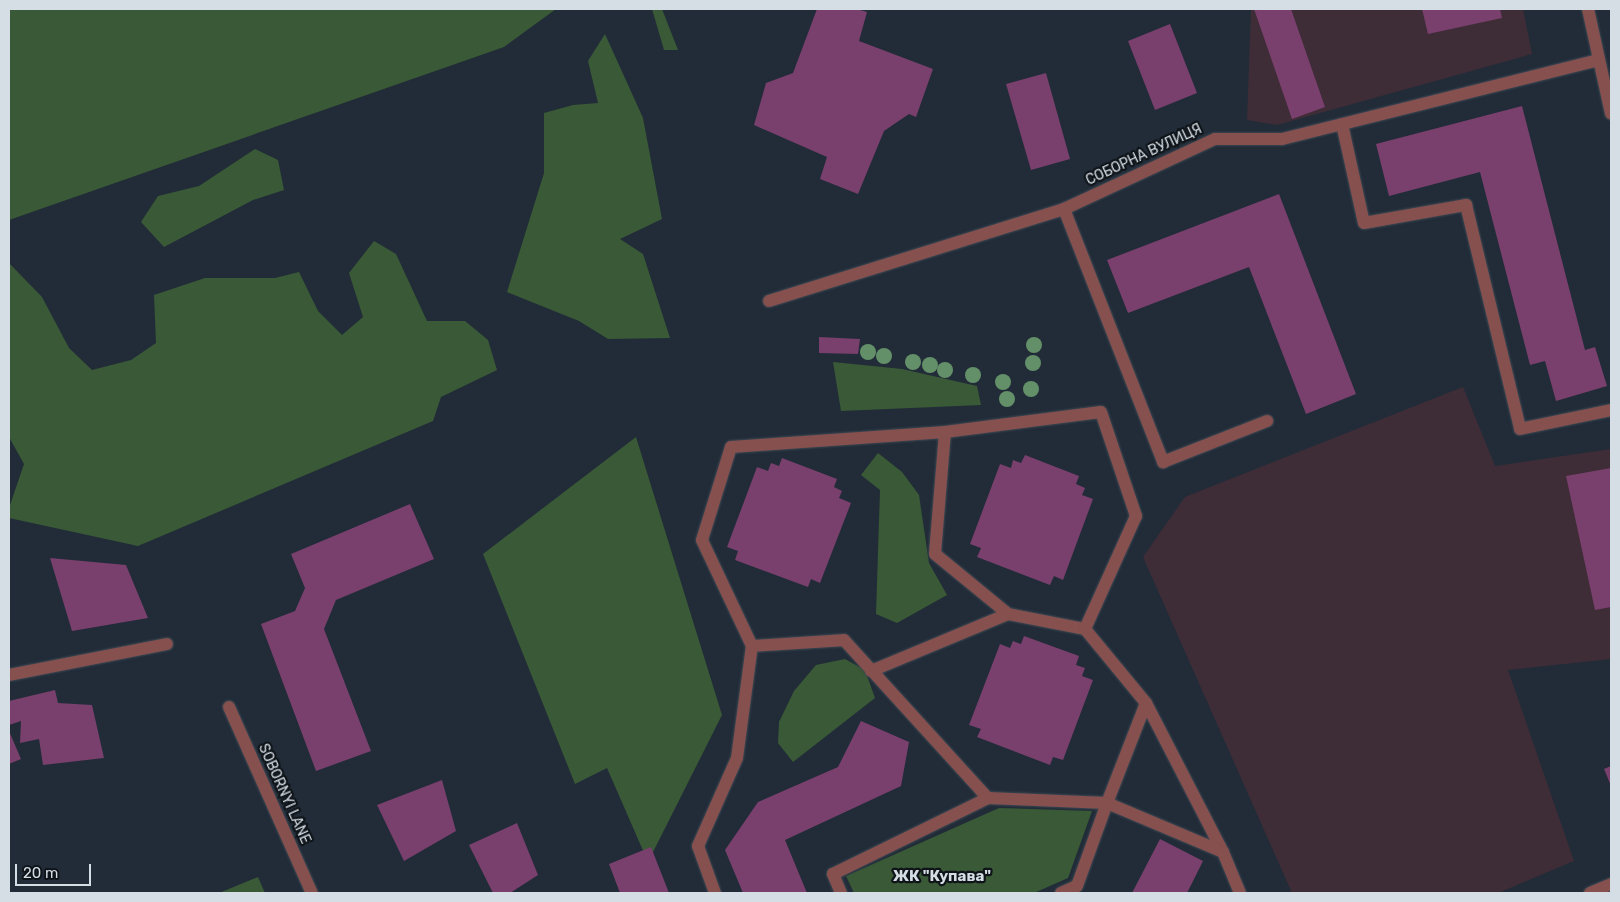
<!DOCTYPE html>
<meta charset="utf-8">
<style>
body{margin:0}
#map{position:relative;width:1620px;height:902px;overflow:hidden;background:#212c38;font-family:Rubik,sans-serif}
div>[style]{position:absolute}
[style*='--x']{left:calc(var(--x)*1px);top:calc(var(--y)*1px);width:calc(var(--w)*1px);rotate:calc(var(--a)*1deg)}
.industrial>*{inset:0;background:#3e2d37}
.green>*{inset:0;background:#3a5936}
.building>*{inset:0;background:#793f6d}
.roads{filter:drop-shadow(0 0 1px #3e4854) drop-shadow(0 0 1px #3e4854)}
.minor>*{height:12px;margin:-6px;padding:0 6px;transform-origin:6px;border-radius:6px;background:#85504d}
.trees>*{width:16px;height:16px;margin:-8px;border-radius:50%;background:#649069}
span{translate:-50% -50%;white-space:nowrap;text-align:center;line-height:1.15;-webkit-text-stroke:4.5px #0f1419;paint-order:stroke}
.street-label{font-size:14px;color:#d5dde5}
.neighbourhood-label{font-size:15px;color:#d5dde5;font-weight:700}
.frame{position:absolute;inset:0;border:10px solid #d5dde5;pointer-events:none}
.scale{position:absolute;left:15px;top:864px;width:76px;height:22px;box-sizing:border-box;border:2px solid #d5dde5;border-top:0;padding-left:6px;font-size:15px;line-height:18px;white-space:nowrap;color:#d5dde5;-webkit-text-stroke:4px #0f1419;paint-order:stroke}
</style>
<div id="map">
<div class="industrial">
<i style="clip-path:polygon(1251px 9px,1523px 9px,1532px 54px,1277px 125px,1247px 120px)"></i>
<i style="clip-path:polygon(1463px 387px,1495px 466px,1611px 449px,1611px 659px,1508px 670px,1574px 861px,1498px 893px,1292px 893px,1143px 557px,1185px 497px)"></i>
</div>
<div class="green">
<i style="clip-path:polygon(9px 9px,556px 9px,504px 47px,9px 220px)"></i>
<i style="clip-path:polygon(652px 9px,662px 9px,678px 50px,664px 50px)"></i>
<i style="clip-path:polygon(605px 34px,643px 118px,662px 219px,620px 239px,643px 254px,670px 338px,608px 339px,579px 321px,507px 292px,544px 173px,544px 113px,573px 105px,598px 103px,588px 61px)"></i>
<i style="clip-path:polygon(255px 149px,278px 160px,284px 190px,253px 200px,164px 247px,141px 222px,158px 196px,199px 186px)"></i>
<i style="clip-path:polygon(374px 241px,396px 254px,427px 321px,465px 321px,488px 340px,497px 370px,441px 397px,433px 421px,138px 546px,9px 518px,9px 508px,24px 464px,9px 437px,9px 263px,42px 297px,69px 348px,92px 370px,131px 360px,156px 343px,154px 295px,205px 278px,275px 278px,299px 272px,318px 311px,342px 335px,363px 317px,349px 273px)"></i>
<i style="clip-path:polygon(833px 362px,902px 369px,977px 386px,981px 405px,841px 411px)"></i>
<i style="clip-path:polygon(636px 437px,722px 715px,648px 862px,607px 768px,575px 784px,483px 554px)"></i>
<i style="clip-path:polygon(878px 453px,902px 472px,919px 495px,929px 563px,947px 595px,897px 623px,876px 614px,880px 490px,861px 475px)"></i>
<i style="clip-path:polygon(845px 659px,865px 670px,875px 698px,793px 762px,778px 743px,779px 722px,794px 691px,816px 665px)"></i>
<i style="clip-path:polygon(999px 808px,1092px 811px,1068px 878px,1034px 893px,854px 893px,846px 876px)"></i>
<i style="clip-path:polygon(258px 877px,265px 893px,219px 893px)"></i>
</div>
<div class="building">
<i style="clip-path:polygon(817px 9px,857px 9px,867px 12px,859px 41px,933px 69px,916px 117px,909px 114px,884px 131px,858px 194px,820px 179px,827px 157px,754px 125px,766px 83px,793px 73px)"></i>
<i style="clip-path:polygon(1254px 9px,1291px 9px,1325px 107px,1292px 119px)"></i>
<i style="clip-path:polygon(1422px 9px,1500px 9px,1502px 18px,1428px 34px)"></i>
<i style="clip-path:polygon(1170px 24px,1197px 93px,1155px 110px,1128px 41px)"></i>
<i style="clip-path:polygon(1046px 73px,1070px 159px,1031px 170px,1006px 84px)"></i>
<i style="clip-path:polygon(1522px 106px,1585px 350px,1595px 347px,1607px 386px,1556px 401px,1545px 361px,1530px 365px,1480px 172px,1389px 196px,1376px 144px)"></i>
<i style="clip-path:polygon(1279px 194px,1356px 394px,1306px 414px,1249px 267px,1128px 313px,1107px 260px)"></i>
<i style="clip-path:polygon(819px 337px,860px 339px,858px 354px,819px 353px)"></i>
<i style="clip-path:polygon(1025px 455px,1079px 476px,1076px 484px,1085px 488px,1082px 495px,1093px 499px,1063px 580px,1054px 576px,1050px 585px,977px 557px,981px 548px,970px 544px,1000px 464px,1011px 468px,1013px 460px,1021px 463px)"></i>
<i style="clip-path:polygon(782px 458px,837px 479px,834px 487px,842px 491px,839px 498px,851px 503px,820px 583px,811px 579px,808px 587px,735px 560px,738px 551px,727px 547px,757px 467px,768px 471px,771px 463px,779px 466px)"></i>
<i style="clip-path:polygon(1611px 468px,1611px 607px,1595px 610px,1566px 476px)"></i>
<i style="clip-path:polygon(410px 504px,434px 559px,336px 600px,324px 629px,371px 751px,316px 771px,261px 624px,295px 611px,305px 588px,291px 554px)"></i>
<i style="clip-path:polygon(50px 558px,126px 565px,148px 618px,72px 631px)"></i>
<i style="clip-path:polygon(1024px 636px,1079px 656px,1076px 665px,1085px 668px,1082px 676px,1093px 680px,1063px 760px,1053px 757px,1050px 765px,977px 737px,981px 729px,969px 725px,1000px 644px,1010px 648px,1013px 641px,1021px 644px)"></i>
<i style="clip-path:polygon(55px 690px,58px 703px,92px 705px,104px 758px,43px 765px,39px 739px,20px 743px,21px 721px,9px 725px,9px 701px)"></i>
<i style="clip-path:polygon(861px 721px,909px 742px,901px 786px,785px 840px,807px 893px,743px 893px,725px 850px,758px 802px,838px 767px)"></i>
<i style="clip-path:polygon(9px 731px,21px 759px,9px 764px)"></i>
<i style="clip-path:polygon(1611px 766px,1611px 786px,1604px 769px)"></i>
<i style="clip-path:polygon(442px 780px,456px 831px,404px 861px,377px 805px)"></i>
<i style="clip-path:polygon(517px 823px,538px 875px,510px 893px,493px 893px,469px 845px)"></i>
<i style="clip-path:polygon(1160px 839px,1203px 861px,1187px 893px,1132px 893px)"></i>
<i style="clip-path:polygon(651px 847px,669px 893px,620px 893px,609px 864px)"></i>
</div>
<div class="roads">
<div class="minor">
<i style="--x:1588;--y:9;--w:107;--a:77.6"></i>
<i style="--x:1342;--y:124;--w:101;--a:77.5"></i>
<i style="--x:1364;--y:223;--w:104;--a:-10"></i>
<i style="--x:1466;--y:205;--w:230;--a:76.4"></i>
<i style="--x:1520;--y:429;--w:93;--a:-11.8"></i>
<i style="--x:1064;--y:209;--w:272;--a:68.6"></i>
<i style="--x:1163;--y:462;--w:112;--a:-21.5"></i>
<i style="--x:769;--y:301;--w:309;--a:-17.3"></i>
<i style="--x:1064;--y:209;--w:166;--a:-24.9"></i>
<i style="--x:1215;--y:139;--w:67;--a:0"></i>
<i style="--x:1282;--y:139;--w:326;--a:-14"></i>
<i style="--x:945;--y:432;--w:122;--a:94.7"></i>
<i style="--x:935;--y:554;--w:94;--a:39.4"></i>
<i style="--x:1008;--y:614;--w:78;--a:11"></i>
<i style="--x:752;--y:646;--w:92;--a:-3.7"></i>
<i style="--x:844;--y:640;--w:214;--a:47.7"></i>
<i style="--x:988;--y:798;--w:119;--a:2.4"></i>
<i style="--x:1107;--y:803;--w:107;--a:-68.7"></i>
<i style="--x:871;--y:671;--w:148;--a:-22.6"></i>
<i style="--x:9;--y:675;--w:161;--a:-11.1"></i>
<i style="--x:229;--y:707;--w:204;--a:66"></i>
<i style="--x:715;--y:893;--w:50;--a:-109.9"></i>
<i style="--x:698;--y:846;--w:96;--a:-66.1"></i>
<i style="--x:737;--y:758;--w:113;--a:-82.4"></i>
<i style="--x:752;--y:646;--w:117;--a:-115.3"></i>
<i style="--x:702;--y:540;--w:97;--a:-72.7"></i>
<i style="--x:731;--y:447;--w:215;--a:-4"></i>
<i style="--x:945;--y:432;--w:157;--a:-7.3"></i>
<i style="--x:1101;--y:412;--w:110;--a:71.4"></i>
<i style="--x:1136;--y:516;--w:124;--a:114.3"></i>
<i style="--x:1085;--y:629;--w:96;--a:50.5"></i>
<i style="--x:1146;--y:703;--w:168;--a:62.7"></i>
<i style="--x:1223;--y:852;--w:44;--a:67.5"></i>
<i style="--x:841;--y:893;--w:21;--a:-113"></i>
<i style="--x:833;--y:874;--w:173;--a:-26.1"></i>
<i style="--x:1061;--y:893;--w:17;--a:-24"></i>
<i style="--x:1077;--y:886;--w:88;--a:-70.1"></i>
<i style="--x:1107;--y:803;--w:126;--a:22.9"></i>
<i style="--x:1590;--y:893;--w:23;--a:-23"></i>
</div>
</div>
<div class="trees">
<i style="left:1034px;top:345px"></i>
<i style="left:868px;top:352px"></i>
<i style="left:884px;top:356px"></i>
<i style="left:913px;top:362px"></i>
<i style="left:1033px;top:363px"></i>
<i style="left:930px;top:365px"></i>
<i style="left:945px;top:370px"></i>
<i style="left:973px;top:375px"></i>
<i style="left:1003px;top:382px"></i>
<i style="left:1031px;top:389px"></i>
<i style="left:1007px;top:399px"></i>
</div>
<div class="street-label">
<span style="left:1144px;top:155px;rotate:-25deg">СОБОРНА ВУЛИЦЯ</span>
<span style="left:284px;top:794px;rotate:66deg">SOBORNYI LANE</span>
</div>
<div class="neighbourhood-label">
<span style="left:942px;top:877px">ЖК "Купава"</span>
</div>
<div class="frame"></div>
<div class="scale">20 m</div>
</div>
